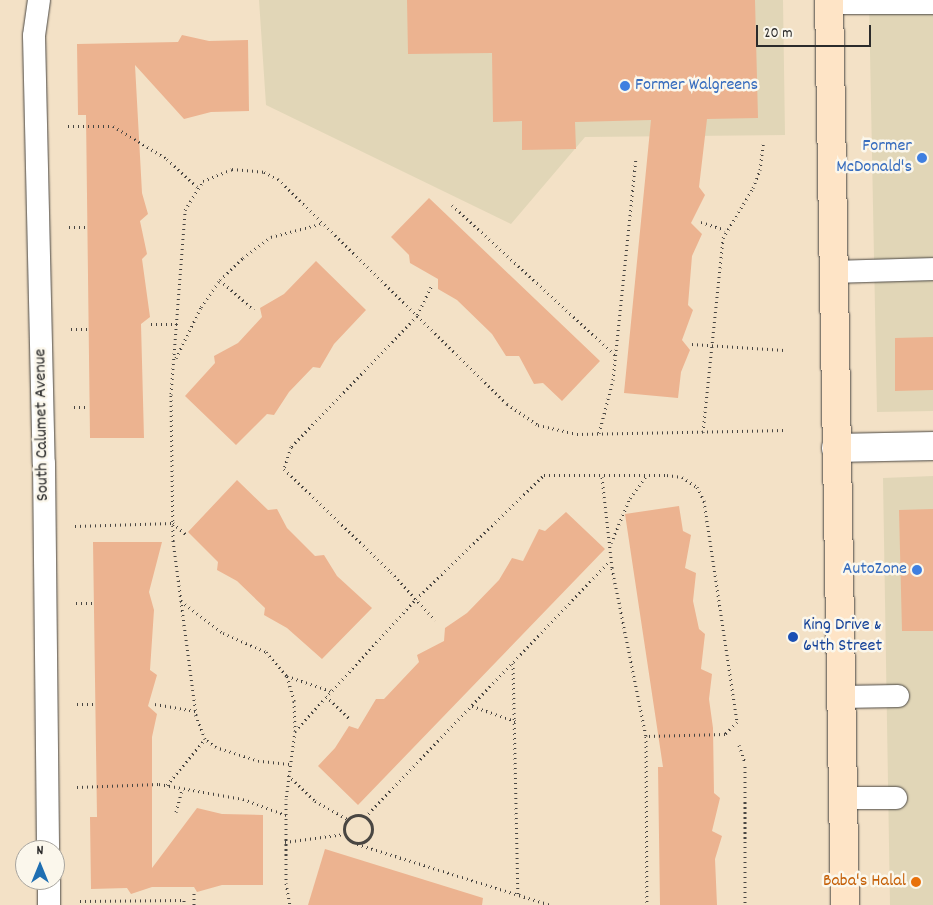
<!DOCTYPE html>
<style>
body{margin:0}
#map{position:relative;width:933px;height:905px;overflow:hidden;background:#f3e1c6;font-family:Dekko,sans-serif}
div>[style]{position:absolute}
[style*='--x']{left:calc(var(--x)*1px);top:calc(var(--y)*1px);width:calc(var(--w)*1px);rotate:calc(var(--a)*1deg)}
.built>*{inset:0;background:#e1d6b7}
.building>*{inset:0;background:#ecb390}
.path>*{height:3px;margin-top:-1.5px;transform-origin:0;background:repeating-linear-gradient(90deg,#494642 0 1px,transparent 0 5px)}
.path>.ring{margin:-1.5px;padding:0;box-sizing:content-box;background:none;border:3px solid #494642;border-radius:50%}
.roads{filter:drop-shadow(0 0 1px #494642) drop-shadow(0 0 1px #494642)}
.service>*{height:22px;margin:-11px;padding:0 11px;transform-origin:11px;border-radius:11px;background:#fff}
.minor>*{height:28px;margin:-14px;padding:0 14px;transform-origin:14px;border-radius:14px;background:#fff}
.secondary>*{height:28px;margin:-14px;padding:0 14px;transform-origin:14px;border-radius:14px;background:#fee4c6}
.dots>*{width:14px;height:14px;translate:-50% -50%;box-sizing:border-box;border:2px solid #fbf7ec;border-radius:50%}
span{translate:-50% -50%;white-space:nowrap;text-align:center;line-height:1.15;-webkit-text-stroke:5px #fbf7ec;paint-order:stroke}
.shop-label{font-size:18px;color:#366cbe}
.left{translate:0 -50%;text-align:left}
.right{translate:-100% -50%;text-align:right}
.street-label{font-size:18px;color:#2b2b2b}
.transit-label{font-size:18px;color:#164399}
.food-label{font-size:18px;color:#c56008}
.north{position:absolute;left:15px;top:840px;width:50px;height:50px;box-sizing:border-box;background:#fbf7ec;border:1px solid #a8a59f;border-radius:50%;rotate:0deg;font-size:14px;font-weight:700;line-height:20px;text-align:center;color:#2b2b2b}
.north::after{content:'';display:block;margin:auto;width:18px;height:22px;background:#1f6fb2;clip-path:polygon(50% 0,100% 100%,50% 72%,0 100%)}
.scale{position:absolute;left:756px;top:25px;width:115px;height:22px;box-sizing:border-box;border:2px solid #2b2b2b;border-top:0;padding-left:6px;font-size:15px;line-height:18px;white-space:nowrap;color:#2b2b2b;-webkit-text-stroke:4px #fbf7ec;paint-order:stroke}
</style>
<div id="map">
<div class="built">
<i style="clip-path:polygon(259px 0,783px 0,785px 135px,585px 137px,511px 224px,266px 105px)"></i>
<i style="clip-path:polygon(869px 0,933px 0,933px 411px,877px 412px)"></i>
<i style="clip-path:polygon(933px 476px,933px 905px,890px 905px,883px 478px)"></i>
</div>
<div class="building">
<i style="clip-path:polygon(407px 0,755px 0,758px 118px,707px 119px,699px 187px,705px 195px,691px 223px,702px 234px,692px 256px,688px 305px,693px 310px,682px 340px,690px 350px,681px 372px,678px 398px,624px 393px,651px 120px,575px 122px,576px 149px,522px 150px,522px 121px,493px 122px,492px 53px,408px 54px)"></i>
<i style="clip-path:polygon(182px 35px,209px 41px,248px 40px,249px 111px,211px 112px,184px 119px,135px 65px,142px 193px,148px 214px,140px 221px,147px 254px,142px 259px,150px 317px,141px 324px,144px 438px,90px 438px,86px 115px,78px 115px,77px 44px,178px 42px)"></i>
<i style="clip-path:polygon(429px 198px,600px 361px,562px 401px,543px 383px,534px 384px,519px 356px,506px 356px,492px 334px,457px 300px,438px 289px,438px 279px,410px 263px,409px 255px,391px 237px)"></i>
<i style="clip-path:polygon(316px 261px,366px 310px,334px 344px,320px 368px,313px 367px,289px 392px,274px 415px,267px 414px,236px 445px,185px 396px,215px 363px,214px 356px,238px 343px,262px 317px,260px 308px,284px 294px)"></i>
<i style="clip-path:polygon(933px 337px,933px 390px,895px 391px,895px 338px)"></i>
<i style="clip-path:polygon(237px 480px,268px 510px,277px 509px,287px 528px,315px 556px,324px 555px,337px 576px,372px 608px,322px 659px,287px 628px,264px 615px,265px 608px,237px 581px,217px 570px,218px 562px,188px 532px)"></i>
<i style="clip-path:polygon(679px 506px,683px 531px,691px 535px,685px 568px,696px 573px,693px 601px,699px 629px,705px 634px,701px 669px,712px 674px,709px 699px,713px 728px,714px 793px,720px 798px,712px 831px,722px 836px,715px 859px,717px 905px,660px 905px,658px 767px,663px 767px,625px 514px)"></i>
<i style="clip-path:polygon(933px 509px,933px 631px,902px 631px,899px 510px)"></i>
<i style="clip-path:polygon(566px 512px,605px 549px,358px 805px,318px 766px,335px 748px,349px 726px,358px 729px,376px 699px,384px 699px,419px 662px,417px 655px,444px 641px,445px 628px,467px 613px,499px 580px,512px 558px,523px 561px,539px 529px,545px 531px)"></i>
<i style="clip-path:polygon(93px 542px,162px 542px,149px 592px,154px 610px,150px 670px,157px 675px,148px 706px,157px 714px,152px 737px,152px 868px,197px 808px,222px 814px,263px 815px,263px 885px,222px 885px,197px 892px,194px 887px,152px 887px,131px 894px,127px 888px,91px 889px,90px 817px,97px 817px)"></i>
<i style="clip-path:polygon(325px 849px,483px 898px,482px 905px,308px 905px)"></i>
</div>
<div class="path">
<i style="--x:68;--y:126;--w:45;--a:0"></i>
<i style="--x:113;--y:126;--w:63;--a:31.4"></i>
<i style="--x:167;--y:159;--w:41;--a:43"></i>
<i style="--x:452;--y:205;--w:222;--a:42.6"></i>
<i style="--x:701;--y:222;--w:25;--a:18"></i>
<i style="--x:69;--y:227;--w:17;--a:0"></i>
<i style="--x:220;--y:280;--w:45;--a:41.4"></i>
<i style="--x:431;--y:287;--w:32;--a:116"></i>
<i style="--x:417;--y:316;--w:182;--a:133.9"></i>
<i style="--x:291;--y:447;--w:23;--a:108"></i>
<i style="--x:284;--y:469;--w:149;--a:43.9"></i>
<i style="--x:391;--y:572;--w:65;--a:47.5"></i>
<i style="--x:151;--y:324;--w:26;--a:0"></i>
<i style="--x:71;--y:329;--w:17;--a:0"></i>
<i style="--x:692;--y:344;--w:92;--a:3.7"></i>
<i style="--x:176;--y:358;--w:57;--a:-63.9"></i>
<i style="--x:201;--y:307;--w:33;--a:-55"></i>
<i style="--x:220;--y:280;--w:32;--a:-44"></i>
<i style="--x:243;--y:258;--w:35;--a:-37"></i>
<i style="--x:271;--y:237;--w:51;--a:-14.9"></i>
<i style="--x:74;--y:407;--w:14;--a:0"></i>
<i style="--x:703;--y:432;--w:195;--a:-84.1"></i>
<i style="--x:723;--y:238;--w:58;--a:-59"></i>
<i style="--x:753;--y:188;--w:19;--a:-69"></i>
<i style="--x:760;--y:170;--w:26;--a:-83"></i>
<i style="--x:599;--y:433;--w:55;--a:-75.2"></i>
<i style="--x:613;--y:380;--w:224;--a:-84.1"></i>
<i style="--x:602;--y:477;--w:92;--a:83.7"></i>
<i style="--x:612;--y:568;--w:171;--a:78.6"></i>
<i style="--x:646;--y:736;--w:169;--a:89.7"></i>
<i style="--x:75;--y:526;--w:98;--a:-1.8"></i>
<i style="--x:173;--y:523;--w:18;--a:41"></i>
<i style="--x:611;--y:543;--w:49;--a:-67.1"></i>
<i style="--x:630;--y:498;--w:27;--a:-54"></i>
<i style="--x:181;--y:601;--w:53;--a:37.3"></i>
<i style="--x:223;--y:633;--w:47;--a:23.8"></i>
<i style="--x:266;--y:652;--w:32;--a:49"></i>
<i style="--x:287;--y:676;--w:46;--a:18.8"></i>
<i style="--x:76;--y:603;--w:17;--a:0"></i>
<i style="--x:513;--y:663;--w:232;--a:88.8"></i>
<i style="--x:287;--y:676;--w:26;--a:74"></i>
<i style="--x:294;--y:701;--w:30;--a:88"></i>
<i style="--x:295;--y:731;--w:69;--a:97.5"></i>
<i style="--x:286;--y:799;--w:84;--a:90"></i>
<i style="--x:286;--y:883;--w:22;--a:80"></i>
<i style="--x:326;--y:696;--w:33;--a:44"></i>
<i style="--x:77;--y:704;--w:17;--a:0"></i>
<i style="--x:155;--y:704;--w:41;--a:9.9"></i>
<i style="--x:472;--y:706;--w:46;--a:19.2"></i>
<i style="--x:295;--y:731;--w:179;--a:-47.5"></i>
<i style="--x:416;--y:599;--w:178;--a:-44.1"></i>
<i style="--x:544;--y:475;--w:123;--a:0"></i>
<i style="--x:667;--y:475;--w:15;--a:8"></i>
<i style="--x:682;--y:477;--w:18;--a:34"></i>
<i style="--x:697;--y:487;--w:16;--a:63"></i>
<i style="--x:704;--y:501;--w:223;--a:81.5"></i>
<i style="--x:737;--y:722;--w:17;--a:135"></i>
<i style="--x:725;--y:734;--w:79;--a:178.5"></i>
<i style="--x:739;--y:745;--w:18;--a:71"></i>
<i style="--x:745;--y:762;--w:143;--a:90"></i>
<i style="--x:289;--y:764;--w:30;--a:-174"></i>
<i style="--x:259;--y:761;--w:45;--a:-162"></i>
<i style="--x:216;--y:747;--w:14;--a:-144"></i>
<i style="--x:205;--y:739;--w:26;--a:-111"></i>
<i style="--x:196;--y:715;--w:176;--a:-97.5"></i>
<i style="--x:173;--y:541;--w:147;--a:-90.8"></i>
<i style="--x:171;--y:394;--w:185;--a:-85.6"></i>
<i style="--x:185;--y:210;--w:34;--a:-58"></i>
<i style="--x:203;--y:181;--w:31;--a:-22"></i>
<i style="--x:232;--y:169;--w:32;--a:5"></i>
<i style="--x:264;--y:172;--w:16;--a:27"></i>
<i style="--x:278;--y:179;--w:321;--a:44.5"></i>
<i style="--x:507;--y:404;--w:37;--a:34"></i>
<i style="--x:538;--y:425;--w:40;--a:13"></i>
<i style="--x:577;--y:434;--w:208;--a:-1.1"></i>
<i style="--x:288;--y:775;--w:37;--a:44"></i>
<i style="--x:315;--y:801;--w:37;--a:29"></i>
<i style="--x:167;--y:785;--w:60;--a:-50.4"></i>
<i style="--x:77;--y:787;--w:82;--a:-2.1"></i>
<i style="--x:159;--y:784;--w:85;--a:10.1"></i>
<i style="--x:243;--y:799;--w:46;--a:20.4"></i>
<i style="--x:176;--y:812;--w:24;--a:-75"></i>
<i class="ring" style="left:344px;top:815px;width:25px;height:25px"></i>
<i style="--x:365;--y:817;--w:354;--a:-46.3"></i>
<i style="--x:285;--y:842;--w:60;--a:-7.7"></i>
<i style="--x:357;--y:844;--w:202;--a:17.5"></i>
<i style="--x:194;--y:893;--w:12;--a:90"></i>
<i style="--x:80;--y:901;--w:104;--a:-0.6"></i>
<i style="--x:184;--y:900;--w:5;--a:90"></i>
</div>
<div class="roads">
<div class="service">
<i style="--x:39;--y:0;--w:36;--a:98"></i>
<i style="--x:34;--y:36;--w:427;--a:88.7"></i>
<i style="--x:44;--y:463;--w:387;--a:89.4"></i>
<i style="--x:829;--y:3;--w:104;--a:0"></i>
<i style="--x:834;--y:272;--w:99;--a:-1.7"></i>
<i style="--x:841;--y:697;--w:57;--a:-1"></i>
<i style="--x:843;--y:798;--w:53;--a:0"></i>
<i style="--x:49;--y:880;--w:25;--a:90"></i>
</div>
<div class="minor">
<i style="--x:836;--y:448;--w:97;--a:-1.2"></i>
</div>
<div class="secondary">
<i style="--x:829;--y:0;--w:905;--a:88.99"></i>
</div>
</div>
<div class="dots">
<i style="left:625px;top:86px;background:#3f7fe0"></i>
<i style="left:922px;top:158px;background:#3f7fe0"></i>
<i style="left:917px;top:570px;background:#3f7fe0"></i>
<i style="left:793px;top:637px;background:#1a4fb4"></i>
<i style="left:916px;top:882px;background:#e8710a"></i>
</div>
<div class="shop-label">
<span class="left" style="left:635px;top:86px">Former Walgreens</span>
<span class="right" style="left:912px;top:158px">Former<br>McDonald's</span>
<span class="right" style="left:907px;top:570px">AutoZone</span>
</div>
<div class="street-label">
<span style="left:43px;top:425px;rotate:-91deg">South Calumet Avenue</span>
</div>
<div class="transit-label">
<span class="left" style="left:803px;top:637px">King Drive &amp;<br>64th Street</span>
</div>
<div class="food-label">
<span class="right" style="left:906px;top:882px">Baba's Halal</span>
</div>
<div class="north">N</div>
<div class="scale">20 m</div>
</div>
